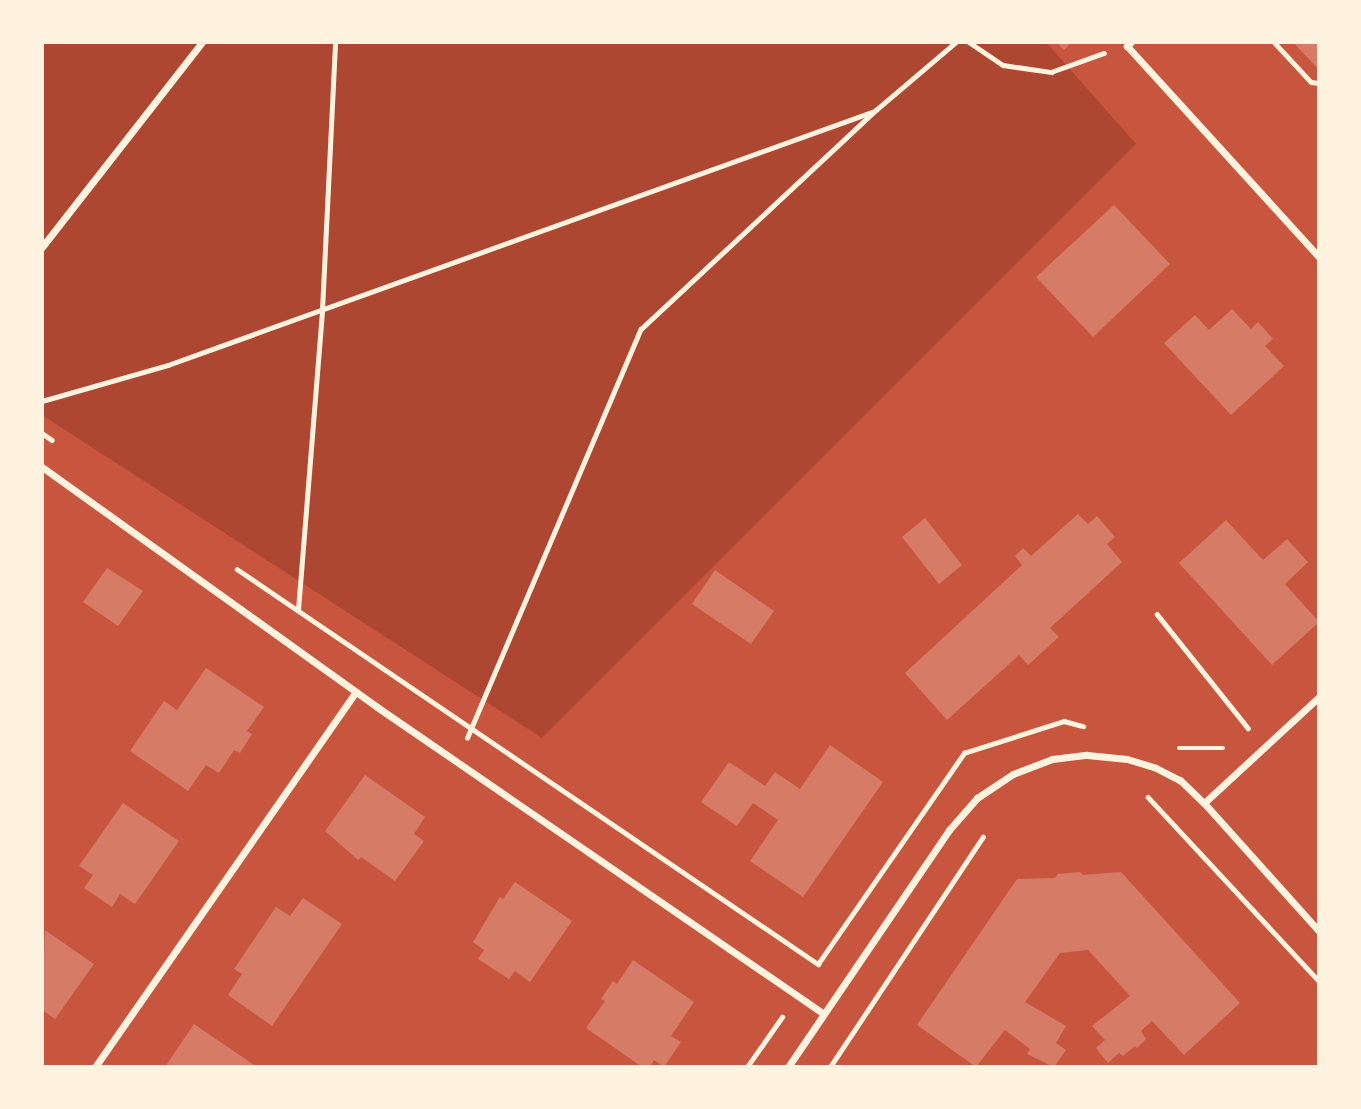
<!DOCTYPE html>
<style>
body{margin:0}
#map{position:relative;width:1361px;height:1109px;overflow:hidden;background:#c8553d;font-family:Poppins,sans-serif}
div>[style]{position:absolute}
[style*='--x']{left:calc(var(--x)*1px);top:calc(var(--y)*1px);width:calc(var(--w)*1px);rotate:calc(var(--a)*1deg)}
.green>*{inset:0;background:#ae4732}
.building>*{inset:0;background:#d67c66}
.path>*{height:4.5px;margin:-2.25px;padding:0 2.25px;transform-origin:2.25px;border-radius:2.25px;background:#fff3e0}
.minor>*{height:7px;margin:-3.5px;padding:0 3.5px;transform-origin:3.5px;border-radius:3.5px;background:#fff3e0}
span{translate:-50% -50%;white-space:nowrap;text-align:center;line-height:1.15;-webkit-text-stroke:5px #fff3e0;paint-order:stroke}
.frame{position:absolute;inset:0;border:44px solid #fff3e0;pointer-events:none}
</style>
<div id="map">
<div class="green">
<i style="clip-path:polygon(42px 42px,1046px 42px,1136px 144px,542px 738px,42px 415px)"></i>
</div>
<div class="building">
<i style="clip-path:polygon(1056px 42px,1072px 42px,1064px 50px)"></i>
<i style="clip-path:polygon(1293px 42px,1319px 42px,1319px 70px)"></i>
<i style="clip-path:polygon(1114px 205px,1170px 264px,1093px 337px,1036px 277px)"></i>
<i style="clip-path:polygon(1232px 309px,1251px 329px,1258px 322px,1273px 339px,1265px 346px,1284px 366px,1231px 415px,1164px 343px,1195px 315px,1209px 330px)"></i>
<i style="clip-path:polygon(1078px 514px,1088px 524px,1097px 516px,1115px 537px,1107px 544px,1122px 562px,1050px 628px,1059px 637px,1028px 665px,1019px 655px,947px 720px,905px 673px,1022px 565px,1015px 556px,1023px 548px,1031px 556px)"></i>
<i style="clip-path:polygon(925px 518px,962px 565px,939px 584px,902px 537px)"></i>
<i style="clip-path:polygon(1226px 520px,1263px 560px,1287px 539px,1308px 562px,1285px 584px,1319px 622px,1272px 665px,1179px 563px)"></i>
<i style="clip-path:polygon(107px 568px,143px 591px,118px 626px,83px 602px)"></i>
<i style="clip-path:polygon(715px 570px,774px 611px,751px 644px,692px 604px)"></i>
<i style="clip-path:polygon(206px 668px,264px 707px,247px 731px,252px 734px,240px 753px,234px 750px,219px 773px,206px 765px,188px 791px,130px 751px,164px 701px,177px 710px)"></i>
<i style="clip-path:polygon(830px 745px,883px 782px,803px 897px,750px 861px,778px 820px,753px 803px,737px 826px,701px 802px,729px 762px,765px 786px,775px 772px,800px 789px)"></i>
<i style="clip-path:polygon(365px 775px,425px 817px,414px 834px,424px 841px,395px 881px,361px 857px,358px 860px,325px 831px)"></i>
<i style="clip-path:polygon(123px 803px,179px 841px,135px 904px,120px 894px,112px 907px,84px 888px,93px 875px,79px 866px)"></i>
<i style="clip-path:polygon(1080px 872px,1083px 875px,1121px 872px,1240px 1003px,1184px 1055px,1152px 1021px,1141px 1031px,1146px 1039px,1137px 1048px,1135px 1046px,1123px 1056px,1119px 1053px,1108px 1063px,1096px 1048px,1105px 1040px,1092px 1026px,1130px 996px,1088px 950px,1060px 953px,1025px 1002px,1066px 1026px,1056px 1043px,1066px 1050px,1054px 1067px,1027px 1054px,1030px 1049px,1005px 1030px,976px 1067px,917px 1025px,1017px 879px,1055px 878px,1058px 874px)"></i>
<i style="clip-path:polygon(515px 882px,572px 921px,530px 982px,515px 971px,509px 979px,478px 959px,484px 950px,473px 942px,500px 897px,503px 899px)"></i>
<i style="clip-path:polygon(303px 898px,342px 924px,272px 1026px,228px 995px,242px 974px,234px 969px,276px 907px,290px 916px)"></i>
<i style="clip-path:polygon(45px 930px,94px 964px,55px 1019px,42px 1010px)"></i>
<i style="clip-path:polygon(633px 960px,694px 1002px,671px 1036px,681px 1042px,664px 1067px,654px 1060px,650px 1067px,642px 1067px,586px 1028px,605px 1001px,601px 999px,613px 981px,617px 984px)"></i>
<i style="clip-path:polygon(194px 1024px,257px 1067px,165px 1067px)"></i>
</div>
<div class="path">
<i style="--x:969;--y:42;--w:41;--a:34.1"></i>
<i style="--x:1003;--y:65;--w:49;--a:8.3"></i>
<i style="--x:1051;--y:72;--w:56;--a:-19.7"></i>
<i style="--x:1274;--y:42;--w:54;--a:47.2"></i>
<i style="--x:1311;--y:82;--w:8;--a:7"></i>
<i style="--x:42;--y:401;--w:131;--a:-15.9"></i>
<i style="--x:168;--y:365;--w:748;--a:-19.77"></i>
<i style="--x:42;--y:433;--w:12;--a:35"></i>
<i style="--x:237;--y:569;--w:703;--a:34.21"></i>
<i style="--x:818;--y:964;--w:257;--a:-55.3"></i>
<i style="--x:964;--y:753;--w:105;--a:-17.7"></i>
<i style="--x:1064;--y:721;--w:20;--a:15"></i>
<i style="--x:298;--y:610;--w:301;--a:-85.4"></i>
<i style="--x:322;--y:310;--w:268;--a:-87.2"></i>
<i style="--x:1157;--y:614;--w:146;--a:51.4"></i>
<i style="--x:467;--y:738;--w:444;--a:-67"></i>
<i style="--x:641;--y:329;--w:321;--a:-43"></i>
<i style="--x:876;--y:110;--w:105;--a:-40.4"></i>
<i style="--x:1179;--y:748;--w:44;--a:0"></i>
<i style="--x:1148;--y:797;--w:251;--a:47.1"></i>
<i style="--x:747;--y:1067;--w:61;--a:-55"></i>
<i style="--x:830;--y:1067;--w:276;--a:-56.4"></i>
</div>
<div class="minor">
<i style="--x:1131;--y:42;--w:6;--a:135"></i>
<i style="--x:1127;--y:46;--w:285;--a:47.7"></i>
<i style="--x:42;--y:247;--w:260;--a:-52"></i>
<i style="--x:42;--y:467;--w:412;--a:35.6"></i>
<i style="--x:377;--y:707;--w:542;--a:34.48"></i>
<i style="--x:1204;--y:803;--w:172;--a:48.1"></i>
<i style="--x:95;--y:1067;--w:457;--a:-55.2"></i>
<i style="--x:788;--y:1067;--w:287;--a:-55.8"></i>
<i style="--x:949;--y:830;--w:43;--a:-48.8"></i>
<i style="--x:977;--y:798;--w:43;--a:-33.7"></i>
<i style="--x:1013;--y:774;--w:42;--a:-21"></i>
<i style="--x:1052;--y:759;--w:35;--a:-7"></i>
<i style="--x:1087;--y:755;--w:40;--a:5.7"></i>
<i style="--x:1127;--y:759;--w:30;--a:17"></i>
<i style="--x:1156;--y:768;--w:27;--a:27"></i>
<i style="--x:1180;--y:780;--w:33;--a:44"></i>
<i style="--x:1204;--y:803;--w:156;--a:-42.7"></i>
</div>
<div class="frame"></div>
</div>
